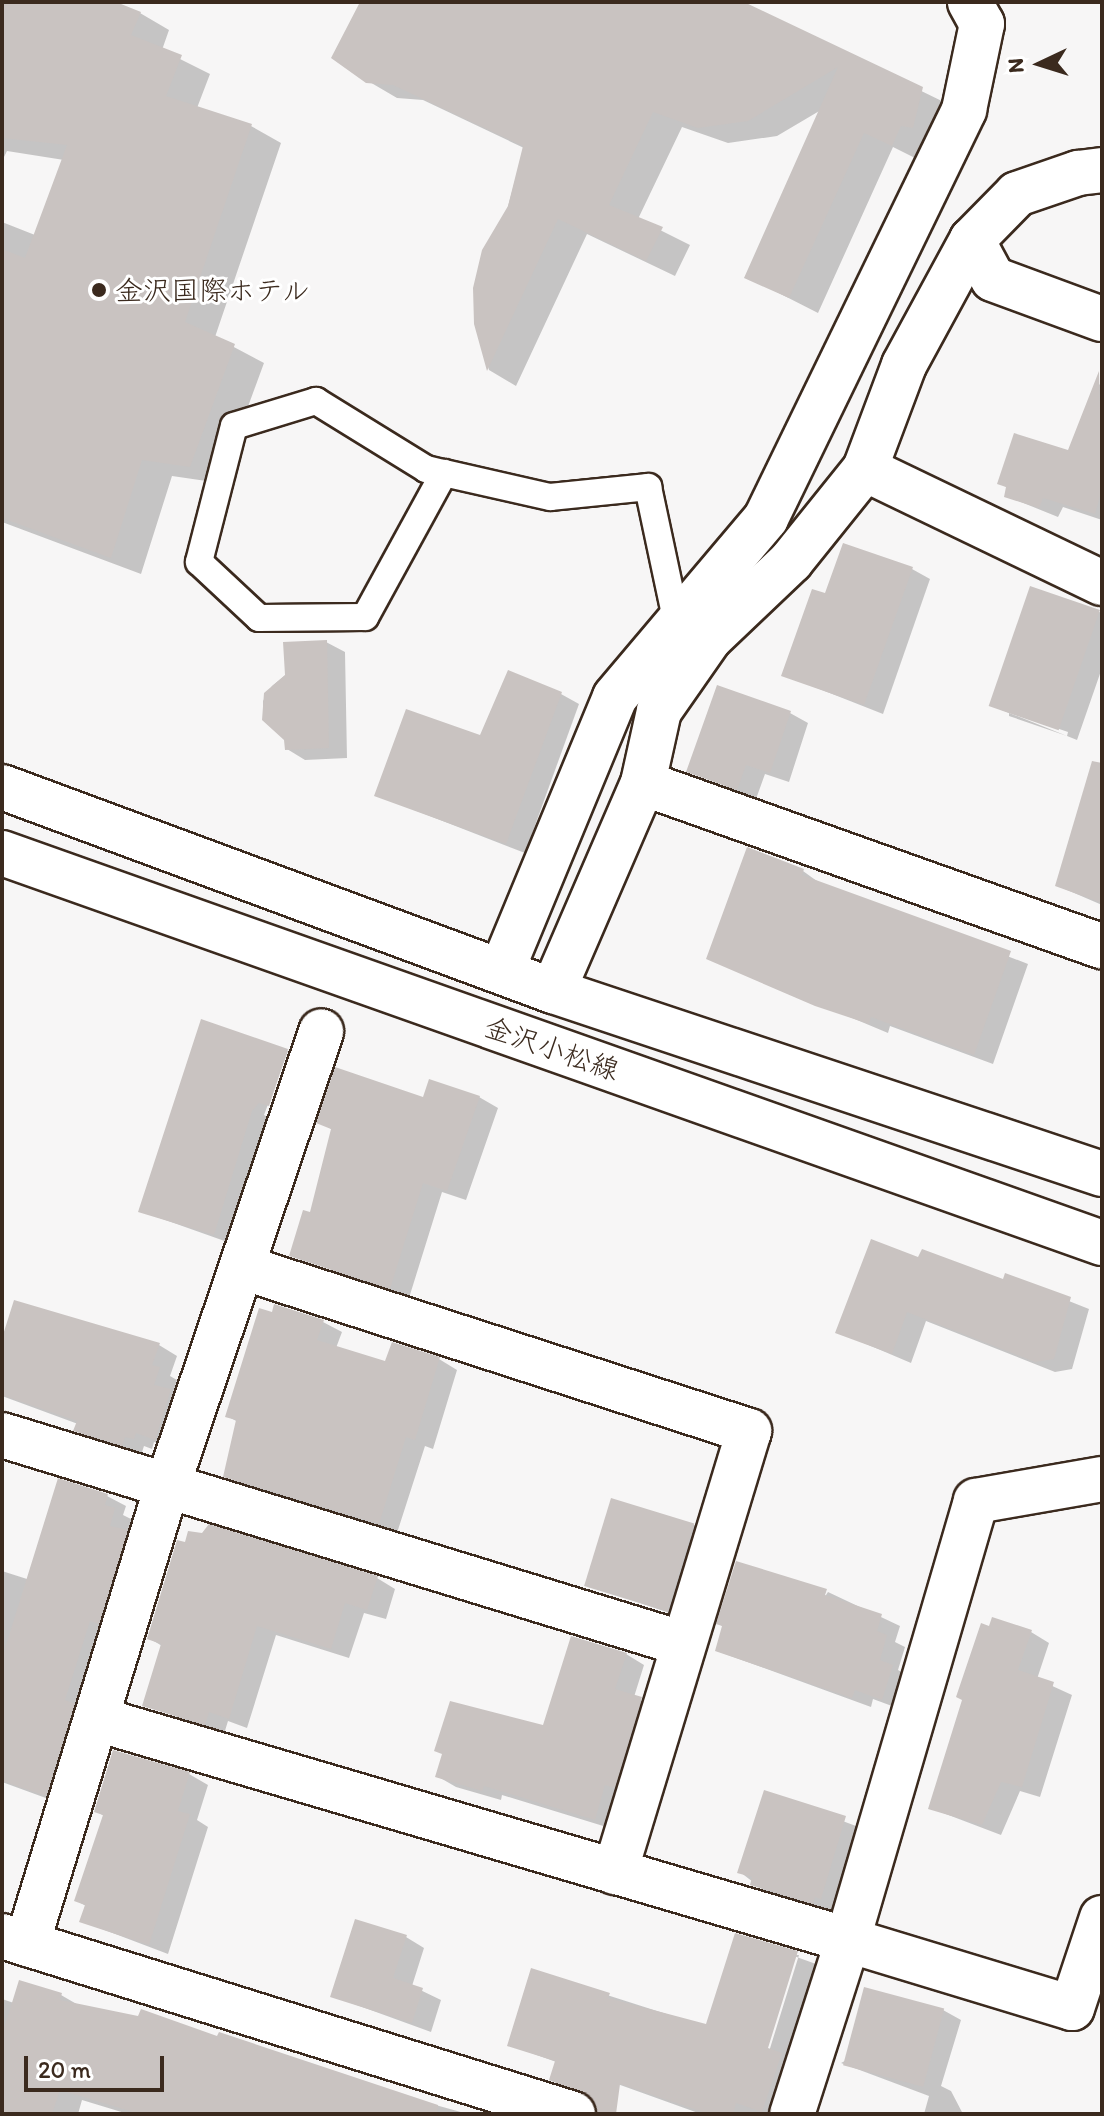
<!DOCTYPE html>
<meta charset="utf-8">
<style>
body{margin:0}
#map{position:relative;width:1104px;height:2116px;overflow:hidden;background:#f7f6f6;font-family:Itim,"Klee One",sans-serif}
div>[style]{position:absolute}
.shadow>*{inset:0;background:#0003}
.building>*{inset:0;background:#c9c3c1;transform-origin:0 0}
.roads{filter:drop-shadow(2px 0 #3b2a1e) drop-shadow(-2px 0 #3b2a1e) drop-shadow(0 2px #3b2a1e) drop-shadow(0 -2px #3b2a1e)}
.lane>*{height:26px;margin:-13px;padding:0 13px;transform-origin:13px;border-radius:13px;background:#fff}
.street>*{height:44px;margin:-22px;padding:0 22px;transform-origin:22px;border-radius:22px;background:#fff}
.primary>*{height:44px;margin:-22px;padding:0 22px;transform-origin:22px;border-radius:22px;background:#fff}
.dots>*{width:22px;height:22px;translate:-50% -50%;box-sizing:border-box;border:4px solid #fff;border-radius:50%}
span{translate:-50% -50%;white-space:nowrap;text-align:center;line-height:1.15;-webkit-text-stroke:6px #fff;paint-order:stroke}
.poi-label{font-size:28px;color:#3b2a1e}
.left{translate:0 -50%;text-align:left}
.street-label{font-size:28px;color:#3b2a1e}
.frame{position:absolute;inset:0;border:4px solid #3b2a1e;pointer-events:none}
.north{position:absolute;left:1000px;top:24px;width:80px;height:80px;-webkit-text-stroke:6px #fff;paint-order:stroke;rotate:266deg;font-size:22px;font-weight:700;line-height:32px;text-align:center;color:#3b2a1e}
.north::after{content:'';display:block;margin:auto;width:28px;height:36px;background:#3b2a1e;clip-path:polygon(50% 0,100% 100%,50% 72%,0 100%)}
.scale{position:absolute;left:24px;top:2056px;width:140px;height:36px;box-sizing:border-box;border:4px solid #3b2a1e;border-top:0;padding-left:10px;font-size:24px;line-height:28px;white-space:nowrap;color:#3b2a1e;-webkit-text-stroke:6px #fff;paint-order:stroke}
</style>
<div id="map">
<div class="shadow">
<i style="clip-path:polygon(2px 2px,111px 2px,140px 13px,169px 30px,162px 50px,210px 74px,197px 108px,251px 126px,281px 143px,215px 337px,264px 363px,220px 483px,172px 476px,141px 574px,2px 522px,2px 222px,35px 235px,64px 160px,7px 151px,2px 161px)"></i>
<i style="clip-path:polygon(387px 2px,739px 2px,950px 105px,921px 161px,893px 147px,818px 313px,747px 277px,821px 110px,777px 136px,728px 143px,682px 127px,638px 219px,690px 245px,675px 276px,587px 234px,516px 386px,489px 370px,476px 323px,524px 148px,423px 100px,397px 98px,368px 81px)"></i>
<i style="clip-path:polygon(1097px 384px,1102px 385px,1102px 520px,1063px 507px,1058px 517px,1006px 496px,1008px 488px,999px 483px,1070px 453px)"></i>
<i style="clip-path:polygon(912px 569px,930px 579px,883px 714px,784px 675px,826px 596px)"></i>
<i style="clip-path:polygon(evenodd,1032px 588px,1102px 613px,1102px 668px,1077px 740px,992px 706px,1032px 588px,1009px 712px,1068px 732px,1067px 736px,1009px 716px,1009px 712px)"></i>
<i style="clip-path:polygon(326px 642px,345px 652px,347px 758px,305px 760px,287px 749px,286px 739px,263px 714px,263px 701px,272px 686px)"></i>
<i style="clip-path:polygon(561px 694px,579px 704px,525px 853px,376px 795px)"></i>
<i style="clip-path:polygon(790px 713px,808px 723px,789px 782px,765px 774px,756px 799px,689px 771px)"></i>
<i style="clip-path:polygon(1102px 809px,1102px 905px,1058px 886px)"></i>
<i style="clip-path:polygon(803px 871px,821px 884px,1028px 964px,993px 1064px,890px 1026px,888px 1033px,709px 958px)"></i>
<i style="clip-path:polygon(202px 1022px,288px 1051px,264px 1115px,268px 1117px,290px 1052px,306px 1062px,233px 1244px,140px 1211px)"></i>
<i style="clip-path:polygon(479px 1097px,498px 1108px,466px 1200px,442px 1192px,409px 1298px,291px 1255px,312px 1214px,333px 1130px,319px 1122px)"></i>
<i style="clip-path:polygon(920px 1260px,1005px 1281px,1006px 1276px,1089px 1309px,1072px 1369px,1055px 1372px,926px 1321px,911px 1363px,838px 1332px)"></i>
<i style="clip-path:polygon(323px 1322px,342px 1332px,336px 1348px,387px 1364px,439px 1359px,457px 1370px,433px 1449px,425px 1446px,397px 1533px,244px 1486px,226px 1476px,238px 1422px,227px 1416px)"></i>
<i style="clip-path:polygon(2px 1345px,159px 1345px,177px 1356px,170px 1376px,177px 1380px,173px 1393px,188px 1402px,174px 1449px,154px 1442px,152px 1449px,144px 1446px,141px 1455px,94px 1440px,76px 1430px,78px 1424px,2px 1396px)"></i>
<i style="clip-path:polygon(107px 1496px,126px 1506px,123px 1515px,133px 1520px,129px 1533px,145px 1542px,65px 1805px,2px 1782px,2px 1571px,27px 1579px)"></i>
<i style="clip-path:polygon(612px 1501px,694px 1525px,712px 1535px,687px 1619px,588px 1585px)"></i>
<i style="clip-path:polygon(737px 1564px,826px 1591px,820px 1604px,828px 1592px,900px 1626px,895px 1642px,905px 1647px,898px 1670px,910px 1677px,900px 1709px,873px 1699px,871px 1707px,717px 1651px,724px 1627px,719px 1624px)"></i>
<i style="clip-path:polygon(377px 1578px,395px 1589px,386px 1619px,364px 1613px,349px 1658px,276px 1635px,247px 1728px,228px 1721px,224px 1734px,145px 1705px,162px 1646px,149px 1638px)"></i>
<i style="clip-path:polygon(1031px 1632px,1049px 1643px,1037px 1679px,1072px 1695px,1040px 1797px,1020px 1791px,1001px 1835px,930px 1808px)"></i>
<i style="clip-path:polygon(626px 1654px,644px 1665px,634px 1697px,660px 1710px,613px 1829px,502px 1795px,501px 1800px,456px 1787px,437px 1776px,544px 1727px)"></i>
<i style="clip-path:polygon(189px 1774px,208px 1785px,197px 1820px,208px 1827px,168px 1954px,81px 1921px,86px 1906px,77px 1901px,104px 1816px,96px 1811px)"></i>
<i style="clip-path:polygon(765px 1792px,864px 1829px,840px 1908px,834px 1906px,831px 1913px,770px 1895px,740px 1872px)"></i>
<i style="clip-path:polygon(evenodd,736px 1935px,816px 1964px,786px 2058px,800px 2065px,783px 2114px,701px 2114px,509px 2045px,532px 1971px,707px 2027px,736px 1935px,795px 1955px,799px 1955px,767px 2058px,763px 2057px,795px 1955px)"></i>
<i style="clip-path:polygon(406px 1937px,424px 1948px,412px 1986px,441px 2000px,431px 2032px,332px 1996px)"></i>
<i style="clip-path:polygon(61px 1995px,80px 2006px,468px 2114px,128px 2114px,82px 2100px,78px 2114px,2px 2114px,2px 1999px,14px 2003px)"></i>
<i style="clip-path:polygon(943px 2010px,961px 2020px,941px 2086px,951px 2091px,963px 2114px,924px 2114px,929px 2096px,841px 2063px)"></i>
</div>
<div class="building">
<i style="clip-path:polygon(2px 2px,116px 2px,141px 12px,131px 35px,182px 55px,166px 96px,252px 124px,185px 322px,235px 344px,190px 467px,142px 460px,111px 558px,2px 518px,2px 249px,25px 258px,67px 145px,2px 138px)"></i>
<i style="clip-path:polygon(360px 2px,744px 2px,923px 87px,913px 128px,901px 126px,892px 146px,864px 133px,789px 298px,744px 278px,838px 67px,748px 121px,698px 128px,653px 112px,609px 205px,663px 227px,646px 261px,558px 219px,487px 371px,474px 324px,473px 288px,482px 250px,508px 206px,523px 146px,393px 85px,366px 83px,331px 58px)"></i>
<i style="clip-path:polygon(1099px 371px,1102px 489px,1095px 514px,1043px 498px,1039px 508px,1004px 497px,1006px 487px,997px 484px,1014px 433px,1068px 450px)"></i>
<i style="clip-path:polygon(843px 543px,913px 567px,864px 705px,781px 676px,812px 589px,825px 593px)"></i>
<i style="left:1030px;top:586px;width:74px;height:127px;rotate:19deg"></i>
<i style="clip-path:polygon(327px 640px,329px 748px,285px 750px,284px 740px,262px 720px,264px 693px,285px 675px,283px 642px)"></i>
<i style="clip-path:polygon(508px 670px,562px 692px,506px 844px,374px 796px,406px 709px,480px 735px)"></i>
<i style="clip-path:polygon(717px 685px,791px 711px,770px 773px,746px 765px,737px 790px,686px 772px)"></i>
<i style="clip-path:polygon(1092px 761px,1102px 763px,1102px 903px,1055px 886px)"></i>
<i style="clip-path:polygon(747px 847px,804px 869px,802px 875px,1011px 951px,974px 1055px,871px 1017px,869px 1024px,815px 1006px,706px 959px)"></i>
<i style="clip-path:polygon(201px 1019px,288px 1049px,269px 1106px,259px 1103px,252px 1111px,214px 1235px,138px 1212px)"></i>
<i style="clip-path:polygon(335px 1067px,423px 1097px,429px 1079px,480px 1096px,447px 1191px,423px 1183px,390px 1289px,289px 1256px,303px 1210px,310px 1212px,331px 1129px,316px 1123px)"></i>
<i style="clip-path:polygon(871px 1239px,918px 1257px,922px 1249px,1003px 1279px,1005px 1273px,1071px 1297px,1054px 1359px,1035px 1362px,907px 1312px,892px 1354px,835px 1333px)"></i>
<i style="clip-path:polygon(14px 1300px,160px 1343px,152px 1365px,160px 1367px,154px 1385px,171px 1389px,155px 1440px,136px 1433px,134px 1439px,125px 1437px,122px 1446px,73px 1431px,77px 1421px,2px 1395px,2px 1338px)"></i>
<i style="clip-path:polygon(274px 1304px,324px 1320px,317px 1340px,385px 1361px,392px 1342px,440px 1357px,415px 1440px,406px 1437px,379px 1524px,223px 1477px,236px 1420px,225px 1417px,259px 1308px,272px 1312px)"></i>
<i style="clip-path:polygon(58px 1478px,108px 1494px,105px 1505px,115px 1508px,110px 1526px,128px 1530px,99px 1624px,90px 1621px,65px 1700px,75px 1704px,46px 1796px,2px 1781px,2px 1658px)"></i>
<i style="left:611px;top:1498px;width:87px;height:92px;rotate:17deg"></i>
<i style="clip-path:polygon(209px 1524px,378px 1576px,367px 1610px,345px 1603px,331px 1649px,257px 1626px,229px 1719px,209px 1712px,205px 1725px,142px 1706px,161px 1644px,147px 1639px,177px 1540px,185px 1542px,188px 1531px,202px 1533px)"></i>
<i style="clip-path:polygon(736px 1561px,827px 1589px,825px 1595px,882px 1614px,877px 1631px,887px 1635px,880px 1660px,893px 1665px,882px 1700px,855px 1690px,852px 1698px,715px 1651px,722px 1626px,716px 1624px)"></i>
<i style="clip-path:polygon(992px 1617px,1032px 1630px,1018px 1670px,1054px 1682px,1022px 1787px,1001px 1782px,982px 1825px,928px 1809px,962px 1700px,956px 1697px,981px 1623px,989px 1626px)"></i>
<i style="clip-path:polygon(571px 1636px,627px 1653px,615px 1689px,642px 1697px,615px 1788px,605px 1785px,595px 1820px,484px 1786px,482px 1791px,435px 1777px,442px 1754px,434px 1751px,450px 1701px,543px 1725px)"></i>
<i style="clip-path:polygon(113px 1750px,190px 1772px,178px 1811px,190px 1814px,149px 1945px,79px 1922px,85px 1905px,74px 1901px,103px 1815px,94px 1812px)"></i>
<i style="clip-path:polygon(764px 1790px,846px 1816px,821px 1899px,815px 1897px,813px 1904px,750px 1885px,752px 1877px,737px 1873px)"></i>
<i style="clip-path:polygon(355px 1919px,407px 1935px,393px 1978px,423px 1988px,412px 2023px,330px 1997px)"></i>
<i style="clip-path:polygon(735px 1933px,798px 1951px,768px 2048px,782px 2053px,762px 2112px,736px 2103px,733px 2114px,709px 2114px,620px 2084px,616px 2114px,597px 2114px,591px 2097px,549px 2080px,555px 2061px,507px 2046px,531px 1968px,610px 1993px,608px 1998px,706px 2024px)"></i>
<i style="clip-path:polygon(19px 1980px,62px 1993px,60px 2000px,138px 2016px,141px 2009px,217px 2036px,219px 2032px,438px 2105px,437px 2114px,140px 2114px,60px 2090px,52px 2114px,2px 2114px,2px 2035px)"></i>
<i style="left:864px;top:1987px;width:83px;height:81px;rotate:15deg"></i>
</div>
<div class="roads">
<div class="lane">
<i style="left:444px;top:473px;width:164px;rotate:118.7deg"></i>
<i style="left:365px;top:617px;width:106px;rotate:179.5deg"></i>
<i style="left:259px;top:618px;width:82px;rotate:-137deg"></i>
<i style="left:199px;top:562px;width:140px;rotate:-75.6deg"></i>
<i style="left:234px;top:426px;width:86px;rotate:-17deg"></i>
<i style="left:316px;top:401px;width:129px;rotate:31.7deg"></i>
<i style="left:426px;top:469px;width:18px;rotate:13deg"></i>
<i style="left:444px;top:473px;width:109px;rotate:12.8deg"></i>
<i style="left:550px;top:497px;width:99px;rotate:-5.8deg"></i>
<i style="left:648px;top:487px;width:139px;rotate:78deg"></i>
</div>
<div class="street">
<i style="left:972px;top:240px;width:44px;rotate:61.7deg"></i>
<i style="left:993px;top:279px;width:116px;rotate:20.2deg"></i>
<i style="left:865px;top:469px;width:263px;rotate:25.7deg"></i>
<i style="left:643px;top:783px;width:487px;rotate:19.6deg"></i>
<i style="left:502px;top:970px;width:295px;rotate:-67.5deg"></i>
<i style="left:615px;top:697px;width:234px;rotate:-49.8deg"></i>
<i style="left:766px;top:518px;width:454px;rotate:-64.1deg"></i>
<i style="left:964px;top:110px;width:88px;rotate:-78.2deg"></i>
<i style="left:982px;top:24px;width:25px;rotate:-119deg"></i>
<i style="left:553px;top:991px;width:227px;rotate:-66.6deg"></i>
<i style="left:643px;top:783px;width:74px;rotate:-77.5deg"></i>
<i style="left:659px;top:711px;width:89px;rotate:-55.1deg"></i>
<i style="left:710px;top:638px;width:112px;rotate:-43.5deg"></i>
<i style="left:791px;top:561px;width:118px;rotate:-51.2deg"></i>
<i style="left:865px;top:469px;width:111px;rotate:-69.4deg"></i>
<i style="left:904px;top:365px;width:142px;rotate:-61.5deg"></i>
<i style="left:972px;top:240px;width:64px;rotate:-45.6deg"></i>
<i style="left:1017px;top:194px;width:65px;rotate:-19deg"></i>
<i style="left:1078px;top:173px;width:24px;rotate:-7deg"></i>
<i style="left:242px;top:1267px;width:533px;rotate:17.92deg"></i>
<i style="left:749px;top:1431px;width:461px;rotate:106.9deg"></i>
<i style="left:2px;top:1435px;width:713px;rotate:17.04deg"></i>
<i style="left:1102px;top:1479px;width:128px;rotate:170.1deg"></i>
<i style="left:976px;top:1501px;width:457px;rotate:106.3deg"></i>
<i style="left:848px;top:1940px;width:234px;rotate:16.9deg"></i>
<i style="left:1072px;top:2008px;width:95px;rotate:-71.6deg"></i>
<i style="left:97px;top:1719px;width:783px;rotate:16.4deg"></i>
<i style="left:848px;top:1940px;width:183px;rotate:107.8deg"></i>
<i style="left:2px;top:1936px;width:598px;rotate:17.31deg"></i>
<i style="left:27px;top:1944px;width:478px;rotate:-73deg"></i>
<i style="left:167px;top:1487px;width:481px;rotate:-71.3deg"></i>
</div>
<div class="primary">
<i style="left:2px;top:787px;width:588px;rotate:20.32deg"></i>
<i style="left:553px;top:991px;width:579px;rotate:18.43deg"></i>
<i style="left:2px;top:853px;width:1167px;rotate:19.52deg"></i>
</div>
</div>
<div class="dots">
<i style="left:99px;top:290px;background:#3b2a1e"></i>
</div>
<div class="poi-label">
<span class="left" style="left:115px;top:290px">金沢国際ホテル</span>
</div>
<div class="street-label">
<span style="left:552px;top:1048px;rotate:19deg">金沢小松線</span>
</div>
<div class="frame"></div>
<div class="north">N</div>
<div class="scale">20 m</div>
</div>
